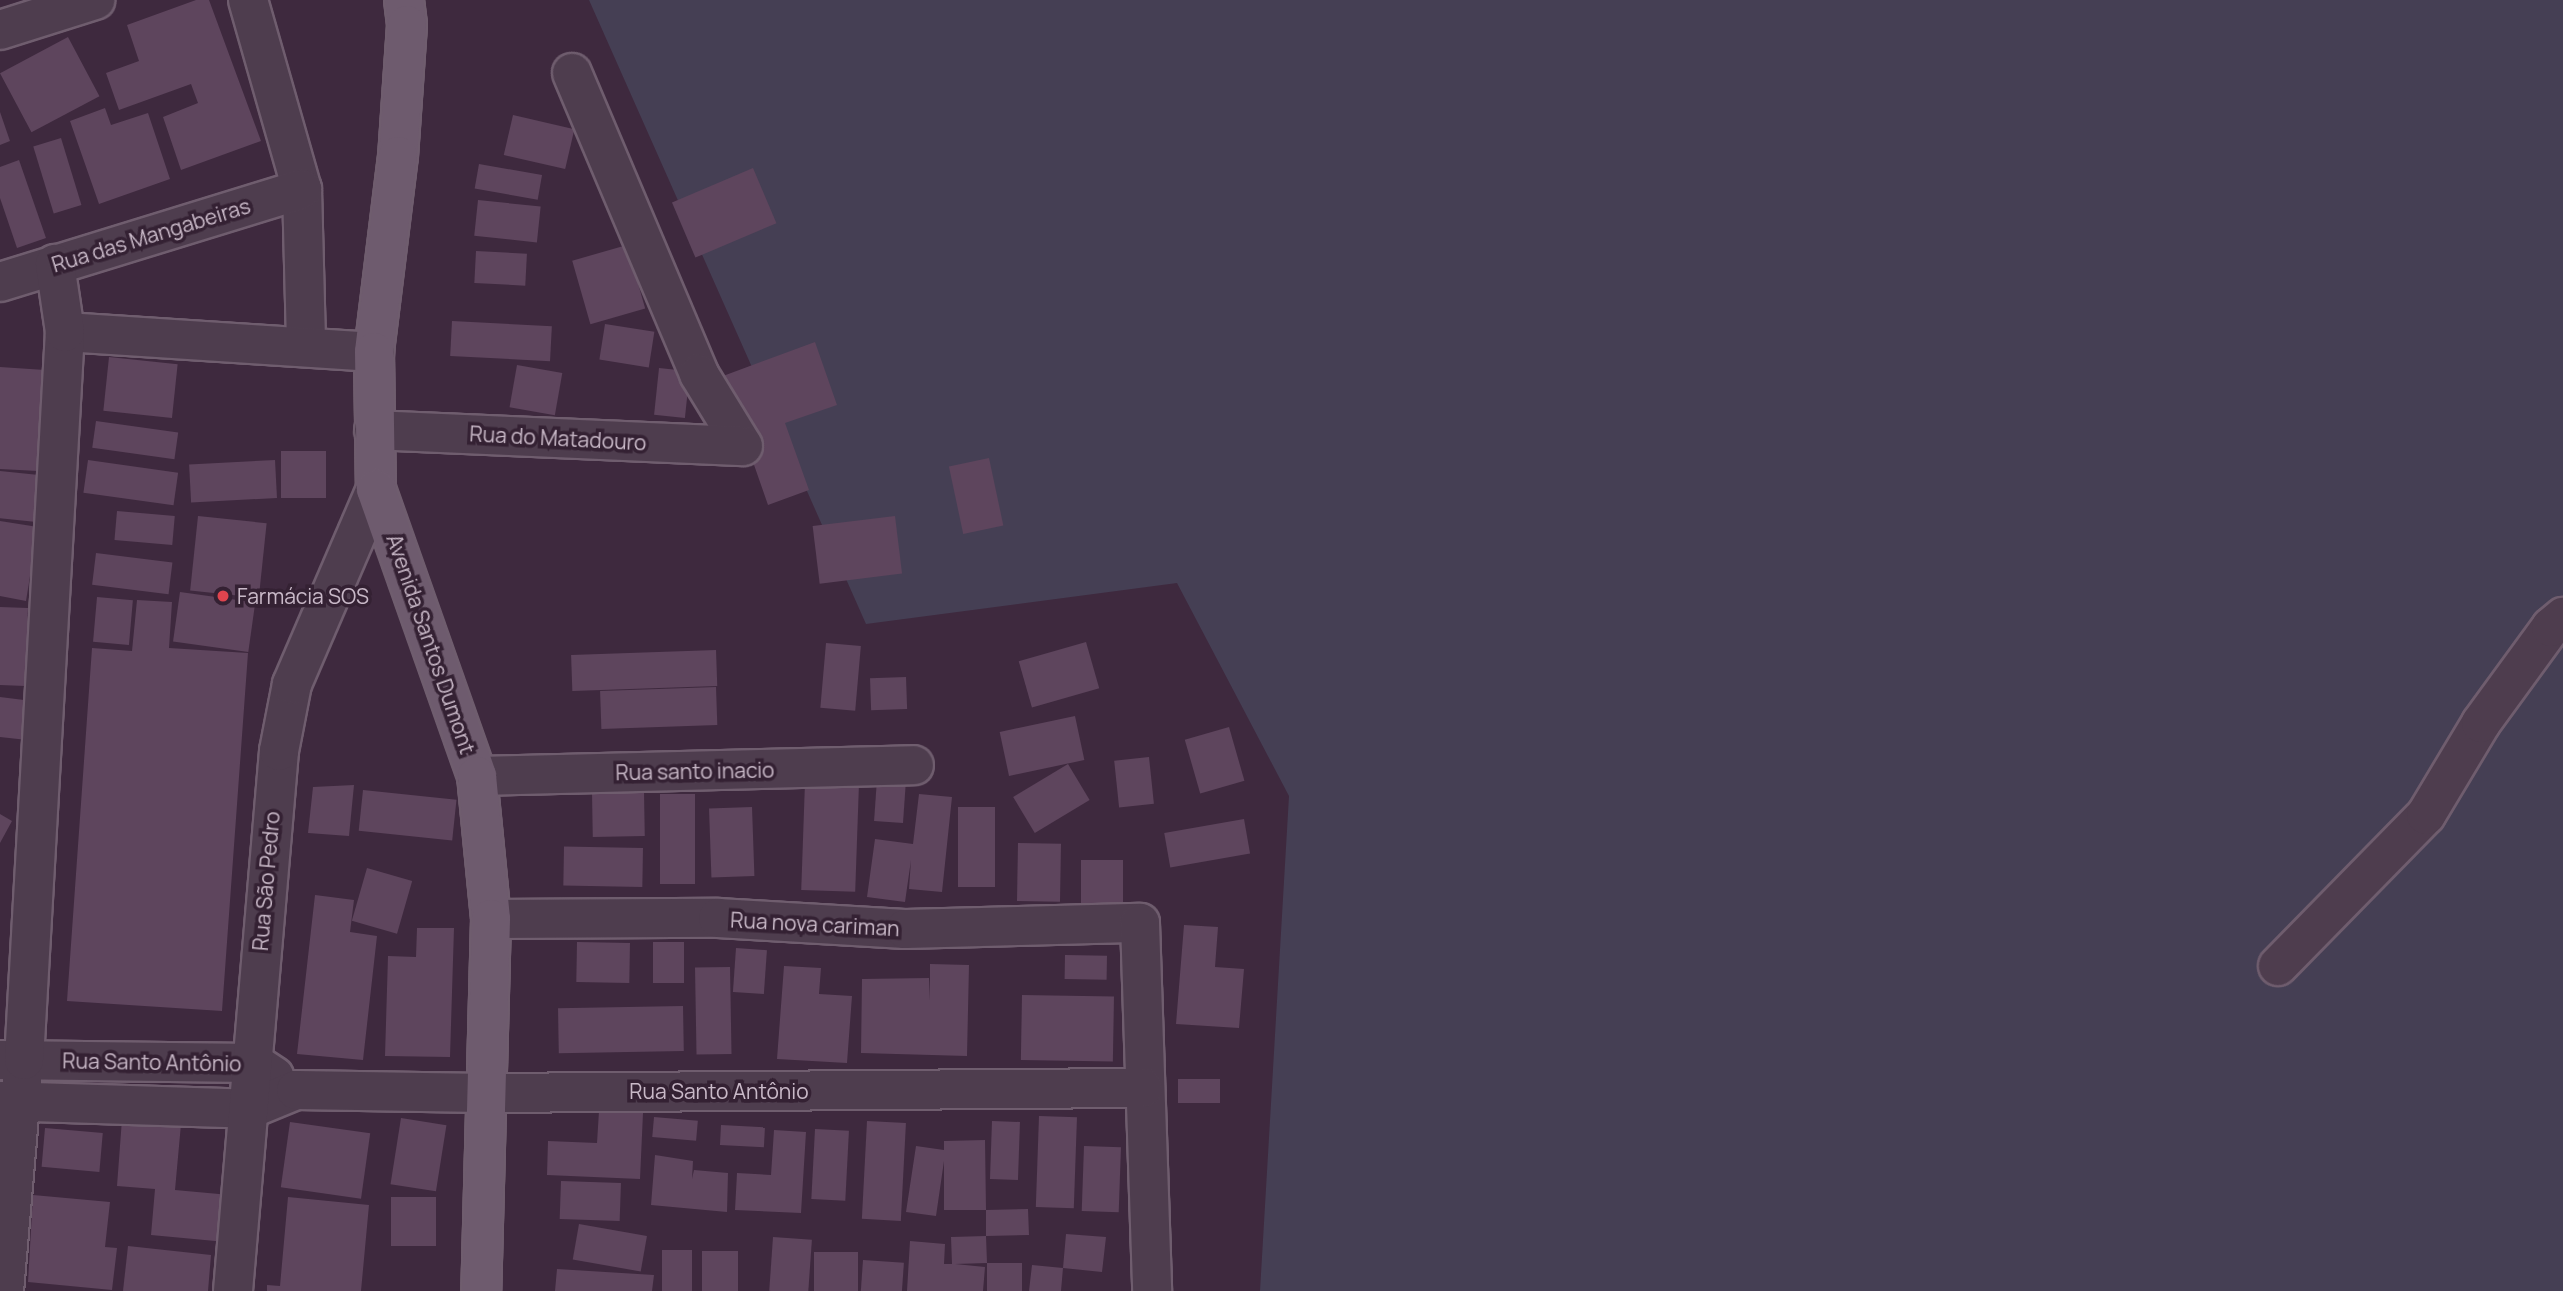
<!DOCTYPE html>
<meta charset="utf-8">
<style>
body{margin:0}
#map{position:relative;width:2563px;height:1291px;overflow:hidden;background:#3e293e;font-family:Manrope,sans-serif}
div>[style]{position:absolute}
.green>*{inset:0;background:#453f54}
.building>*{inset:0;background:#5e455d;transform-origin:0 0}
.roads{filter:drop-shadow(2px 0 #6f5d6e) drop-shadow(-2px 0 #6f5d6e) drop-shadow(0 2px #6f5d6e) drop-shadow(0 -2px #6f5d6e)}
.minor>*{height:38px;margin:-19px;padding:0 19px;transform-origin:19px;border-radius:19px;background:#4e3d4e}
.major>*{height:38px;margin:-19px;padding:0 19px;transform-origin:19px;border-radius:19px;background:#6e5b6e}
.dots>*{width:19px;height:19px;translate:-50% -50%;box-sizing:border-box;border:4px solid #342133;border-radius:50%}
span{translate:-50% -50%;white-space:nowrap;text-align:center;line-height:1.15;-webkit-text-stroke:7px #342133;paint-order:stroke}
.street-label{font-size:21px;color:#c9b9c8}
.poi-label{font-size:21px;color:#c9b9c8}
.left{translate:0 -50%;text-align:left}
</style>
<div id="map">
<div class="green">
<i style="clip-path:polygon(589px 0,2563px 0,2563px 1291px,1260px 1291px,1289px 796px,1177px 583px,866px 624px)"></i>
</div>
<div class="building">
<i style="clip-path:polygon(196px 0,209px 0,261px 141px,181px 170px,163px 117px,198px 103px,191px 84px,119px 110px,106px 73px,139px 61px,127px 25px)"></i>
<i style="left:68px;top:37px;width:67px;height:77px;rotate:62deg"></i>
<i style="clip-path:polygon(105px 108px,111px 125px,148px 113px,170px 179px,99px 204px,70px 121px)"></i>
<i style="clip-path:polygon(0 112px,10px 141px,0 145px)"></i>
<i style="left:513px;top:115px;width:63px;height:41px;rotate:13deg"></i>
<i style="left:61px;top:138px;width:70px;height:29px;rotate:73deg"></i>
<i style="clip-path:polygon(19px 160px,46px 238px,17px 248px,0 198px,0 167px)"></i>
<i style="left:479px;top:164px;width:64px;height:25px;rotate:10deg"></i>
<i style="left:753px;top:168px;width:60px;height:88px;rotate:67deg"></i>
<i style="left:478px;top:200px;width:63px;height:36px;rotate:6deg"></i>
<i style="left:627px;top:245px;width:66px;height:57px;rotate:74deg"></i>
<i style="left:476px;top:251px;width:51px;height:32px;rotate:3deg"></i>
<i style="left:452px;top:321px;width:100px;height:35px;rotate:3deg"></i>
<i style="left:605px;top:324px;width:50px;height:36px;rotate:9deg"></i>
<i style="clip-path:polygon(815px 342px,837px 405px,785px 423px,809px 490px,768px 505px,723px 376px)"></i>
<i style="left:109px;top:357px;width:69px;height:54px;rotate:6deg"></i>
<i style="left:517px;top:365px;width:46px;height:43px;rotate:10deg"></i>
<i style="clip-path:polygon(0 367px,45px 370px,38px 471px,0 469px)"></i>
<i style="left:659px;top:368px;width:31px;height:47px;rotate:6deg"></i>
<i style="left:96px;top:421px;width:83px;height:27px;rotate:8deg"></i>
<i style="left:281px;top:451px;width:45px;height:47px"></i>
<i style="left:989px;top:458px;width:69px;height:41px;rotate:78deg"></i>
<i style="left:88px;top:460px;width:91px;height:33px;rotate:8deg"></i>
<i style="left:275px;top:460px;width:38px;height:86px;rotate:87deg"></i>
<i style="left:0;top:471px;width:44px;height:47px;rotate:6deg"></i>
<i style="left:117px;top:511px;width:58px;height:29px;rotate:5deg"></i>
<i style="left:198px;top:516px;width:69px;height:75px;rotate:6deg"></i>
<i style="left:895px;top:516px;width:58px;height:83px;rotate:83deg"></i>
<i style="clip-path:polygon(0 521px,38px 527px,26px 601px,0 596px)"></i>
<i style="left:96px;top:553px;width:77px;height:32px;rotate:7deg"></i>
<i style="left:180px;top:592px;width:76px;height:50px;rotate:8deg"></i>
<i style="left:97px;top:597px;width:36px;height:45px;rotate:5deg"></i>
<i style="clip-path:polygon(137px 600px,172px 602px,169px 648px,248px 653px,222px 1011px,67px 1001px,92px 648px,132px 651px)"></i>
<i style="left:0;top:607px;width:28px;height:78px;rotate:2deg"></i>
<i style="left:1086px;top:642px;width:48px;height:70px;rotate:74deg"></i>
<i style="left:826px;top:643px;width:35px;height:65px;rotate:5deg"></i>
<i style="left:716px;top:650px;width:36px;height:145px;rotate:88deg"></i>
<i style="left:906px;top:677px;width:32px;height:36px;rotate:88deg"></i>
<i style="left:716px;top:687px;width:38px;height:116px;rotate:88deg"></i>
<i style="clip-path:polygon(0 697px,32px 701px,27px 740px,0 737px)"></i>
<i style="left:1075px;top:716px;width:45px;height:77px;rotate:78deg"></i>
<i style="left:1229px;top:727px;width:56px;height:46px;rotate:74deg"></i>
<i style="left:1149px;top:757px;width:47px;height:35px;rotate:84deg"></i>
<i style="left:1068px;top:764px;width:42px;height:64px;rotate:59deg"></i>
<i style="left:877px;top:779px;width:29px;height:42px;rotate:4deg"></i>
<i style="left:805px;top:782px;width:54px;height:108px;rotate:2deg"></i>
<i style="clip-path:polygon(354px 785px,349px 836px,308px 833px,313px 787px)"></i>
<i style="left:363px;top:790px;width:94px;height:41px;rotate:6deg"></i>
<i style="left:644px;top:792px;width:44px;height:52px;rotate:89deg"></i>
<i style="left:660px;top:794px;width:35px;height:90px"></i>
<i style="clip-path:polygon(919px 794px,952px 797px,942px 892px,909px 889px,911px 860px,905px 902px,867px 897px,875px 839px,913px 844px)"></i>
<i style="left:752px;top:807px;width:69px;height:43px;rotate:88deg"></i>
<i style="left:958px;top:807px;width:37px;height:80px"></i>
<i style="clip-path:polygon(0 814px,12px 821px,0 843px)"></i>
<i style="left:1244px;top:819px;width:35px;height:81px;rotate:80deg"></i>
<i style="left:1018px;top:843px;width:43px;height:58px;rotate:1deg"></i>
<i style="left:643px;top:848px;width:39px;height:79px;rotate:91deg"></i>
<i style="left:1081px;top:860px;width:42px;height:56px"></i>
<i style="left:367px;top:868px;width:47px;height:55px;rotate:16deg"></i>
<i style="clip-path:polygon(315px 895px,354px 900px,350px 932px,377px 936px,363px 1060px,297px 1054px)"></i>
<i style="clip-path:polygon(1184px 925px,1218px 927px,1215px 967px,1244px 969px,1239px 1028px,1176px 1024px)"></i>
<i style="clip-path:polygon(417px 928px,454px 928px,450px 1057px,385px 1056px,388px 956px,416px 957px)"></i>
<i style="left:577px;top:942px;width:53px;height:40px;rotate:1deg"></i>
<i style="left:653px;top:942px;width:31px;height:41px"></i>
<i style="left:736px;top:948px;width:31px;height:44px;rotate:4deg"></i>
<i style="left:1065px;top:955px;width:42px;height:24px;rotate:1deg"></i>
<i style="clip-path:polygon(930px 964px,969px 965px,967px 1056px,861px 1053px,862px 979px,929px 978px,930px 1001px)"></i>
<i style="clip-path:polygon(784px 966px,821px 968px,819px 994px,852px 996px,847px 1063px,777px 1059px)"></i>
<i style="left:730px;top:967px;width:87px;height:35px;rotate:89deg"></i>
<i style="left:1022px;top:995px;width:92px;height:65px;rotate:1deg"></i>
<i style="left:683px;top:1006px;width:45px;height:125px;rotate:89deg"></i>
<i style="left:1178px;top:1079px;width:42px;height:24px"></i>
<i style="clip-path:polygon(599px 1111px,643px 1113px,640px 1179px,547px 1175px,548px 1141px,597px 1143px)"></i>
<i style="left:1039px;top:1116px;width:38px;height:91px;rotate:2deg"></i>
<i style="left:654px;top:1117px;width:44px;height:20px;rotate:5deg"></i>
<i style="left:401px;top:1118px;width:46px;height:67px;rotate:9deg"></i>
<i style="clip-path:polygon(122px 1119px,181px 1124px,175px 1190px,230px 1195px,226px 1242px,151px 1235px,155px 1189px,117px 1186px)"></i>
<i style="left:867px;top:1121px;width:39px;height:98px;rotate:3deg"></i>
<i style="left:992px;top:1121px;width:28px;height:58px;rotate:2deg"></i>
<i style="left:290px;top:1122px;width:81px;height:66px;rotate:8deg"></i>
<i style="left:721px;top:1125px;width:44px;height:20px;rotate:3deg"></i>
<i style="left:45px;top:1128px;width:58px;height:39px;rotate:5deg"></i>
<i style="left:815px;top:1129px;width:34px;height:70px;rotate:3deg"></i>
<i style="clip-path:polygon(774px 1130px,806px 1132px,801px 1213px,735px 1210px,737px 1173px,771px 1175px)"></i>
<i style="clip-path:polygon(985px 1140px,986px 1210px,944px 1210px,944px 1161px,936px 1216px,906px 1212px,916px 1146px,944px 1150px,944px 1141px)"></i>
<i style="left:1084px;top:1146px;width:37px;height:65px;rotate:2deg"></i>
<i style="clip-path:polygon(655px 1155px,693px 1161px,692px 1179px,694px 1170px,728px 1173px,727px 1212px,651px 1205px)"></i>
<i style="left:561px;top:1181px;width:60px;height:38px;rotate:2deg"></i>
<i style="clip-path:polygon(33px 1195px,110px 1202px,105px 1247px,117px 1248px,112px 1290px,28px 1282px)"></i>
<i style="clip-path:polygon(288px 1197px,369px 1205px,361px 1291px,267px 1291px,267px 1285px,280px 1286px)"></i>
<i style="left:391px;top:1197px;width:45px;height:49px"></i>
<i style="clip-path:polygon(1028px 1209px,1029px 1235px,986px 1236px,987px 1263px,955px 1264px,985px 1267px,983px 1291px,907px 1291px,910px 1241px,945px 1244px,944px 1264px,952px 1264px,951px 1237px,986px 1236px,986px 1210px)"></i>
<i style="left:579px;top:1224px;width:69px;height:36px;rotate:10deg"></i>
<i style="clip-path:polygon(1066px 1234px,1106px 1237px,1102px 1272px,1063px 1268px,1061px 1291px,1029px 1291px,1032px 1265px,1063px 1268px)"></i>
<i style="left:773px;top:1237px;width:39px;height:54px;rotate:4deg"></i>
<i style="clip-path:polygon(128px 1246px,211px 1255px,208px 1291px,123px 1291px)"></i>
<i style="left:662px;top:1250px;width:30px;height:41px"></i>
<i style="left:738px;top:1251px;width:40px;height:36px;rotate:90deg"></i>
<i style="left:814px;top:1252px;width:44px;height:39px"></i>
<i style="left:863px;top:1260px;width:41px;height:31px;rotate:4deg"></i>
<i style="left:987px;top:1263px;width:35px;height:28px"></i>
<i style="clip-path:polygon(557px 1269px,654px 1275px,652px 1291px,555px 1291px)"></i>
</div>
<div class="roads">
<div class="minor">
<i style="left:248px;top:0;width:197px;rotate:74.1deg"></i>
<i style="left:302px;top:189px;width:156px;rotate:88.5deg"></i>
<i style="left:0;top:30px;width:100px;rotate:-17.5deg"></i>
<i style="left:572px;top:73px;width:327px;rotate:67.1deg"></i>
<i style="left:699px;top:374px;width:84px;rotate:58.6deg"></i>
<i style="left:0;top:282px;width:316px;rotate:-17.1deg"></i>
<i style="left:65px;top:332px;width:310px;rotate:3.7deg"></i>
<i style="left:374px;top:430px;width:369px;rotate:2.5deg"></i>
<i style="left:477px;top:776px;width:437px;rotate:-1.4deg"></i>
<i style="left:491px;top:919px;width:227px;rotate:-0.3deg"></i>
<i style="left:718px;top:918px;width:187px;rotate:3.4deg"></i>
<i style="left:905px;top:929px;width:235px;rotate:-1.5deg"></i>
<i style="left:1140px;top:923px;width:368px;rotate:88.1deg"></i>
<i style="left:2278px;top:966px;width:211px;rotate:-45.6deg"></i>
<i style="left:2426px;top:815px;width:107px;rotate:-59.1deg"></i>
<i style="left:2481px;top:723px;width:119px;rotate:-53.9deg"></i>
<i style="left:2551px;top:627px;width:16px;rotate:-40deg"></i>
<i style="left:0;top:1060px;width:254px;rotate:0.7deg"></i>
<i style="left:254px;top:1063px;width:24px;rotate:33deg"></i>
<i style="left:0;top:1101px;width:250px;rotate:1.8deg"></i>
<i style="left:250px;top:1109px;width:50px;rotate:-22.4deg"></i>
<i style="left:296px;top:1090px;width:189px;rotate:0.9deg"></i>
<i style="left:485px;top:1093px;width:658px;rotate:-0.44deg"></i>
<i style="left:4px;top:1291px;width:232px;rotate:-85.1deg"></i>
<i style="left:24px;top:1060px;width:729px;rotate:-86.78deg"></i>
<i style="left:65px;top:332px;width:69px;rotate:-98.4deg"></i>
<i style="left:233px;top:1291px;width:542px;rotate:-85.13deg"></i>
<i style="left:279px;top:751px;width:68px;rotate:-79deg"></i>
<i style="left:292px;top:684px;width:212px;rotate:-66.7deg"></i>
</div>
<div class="major">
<i style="left:404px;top:0;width:25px;rotate:83deg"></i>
<i style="left:407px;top:25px;width:131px;rotate:93.9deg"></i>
<i style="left:398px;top:156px;width:197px;rotate:97deg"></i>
<i style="left:374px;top:352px;width:137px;rotate:89.2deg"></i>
<i style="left:376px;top:489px;width:304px;rotate:70.6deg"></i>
<i style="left:477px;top:776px;width:144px;rotate:84.4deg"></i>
<i style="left:491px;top:919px;width:372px;rotate:91.5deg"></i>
</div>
</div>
<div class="dots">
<i style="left:223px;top:596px;background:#e0444e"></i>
</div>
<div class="street-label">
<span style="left:151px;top:235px;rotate:-17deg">Rua das Mangabeiras</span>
<span style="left:558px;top:438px;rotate:3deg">Rua do Matadouro</span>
<span style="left:431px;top:644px;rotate:71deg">Avenida Santos Dumont</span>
<span style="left:695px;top:771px;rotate:-1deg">Rua santo inacio</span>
<span style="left:266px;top:881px;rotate:-85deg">Rua São Pedro</span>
<span style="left:815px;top:924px;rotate:3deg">Rua nova cariman</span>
<span style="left:152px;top:1062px;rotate:1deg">Rua Santo Antônio</span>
<span style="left:719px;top:1091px">Rua Santo Antônio</span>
</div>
<div class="poi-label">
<span class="left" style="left:237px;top:596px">Farmácia SOS</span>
</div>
</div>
